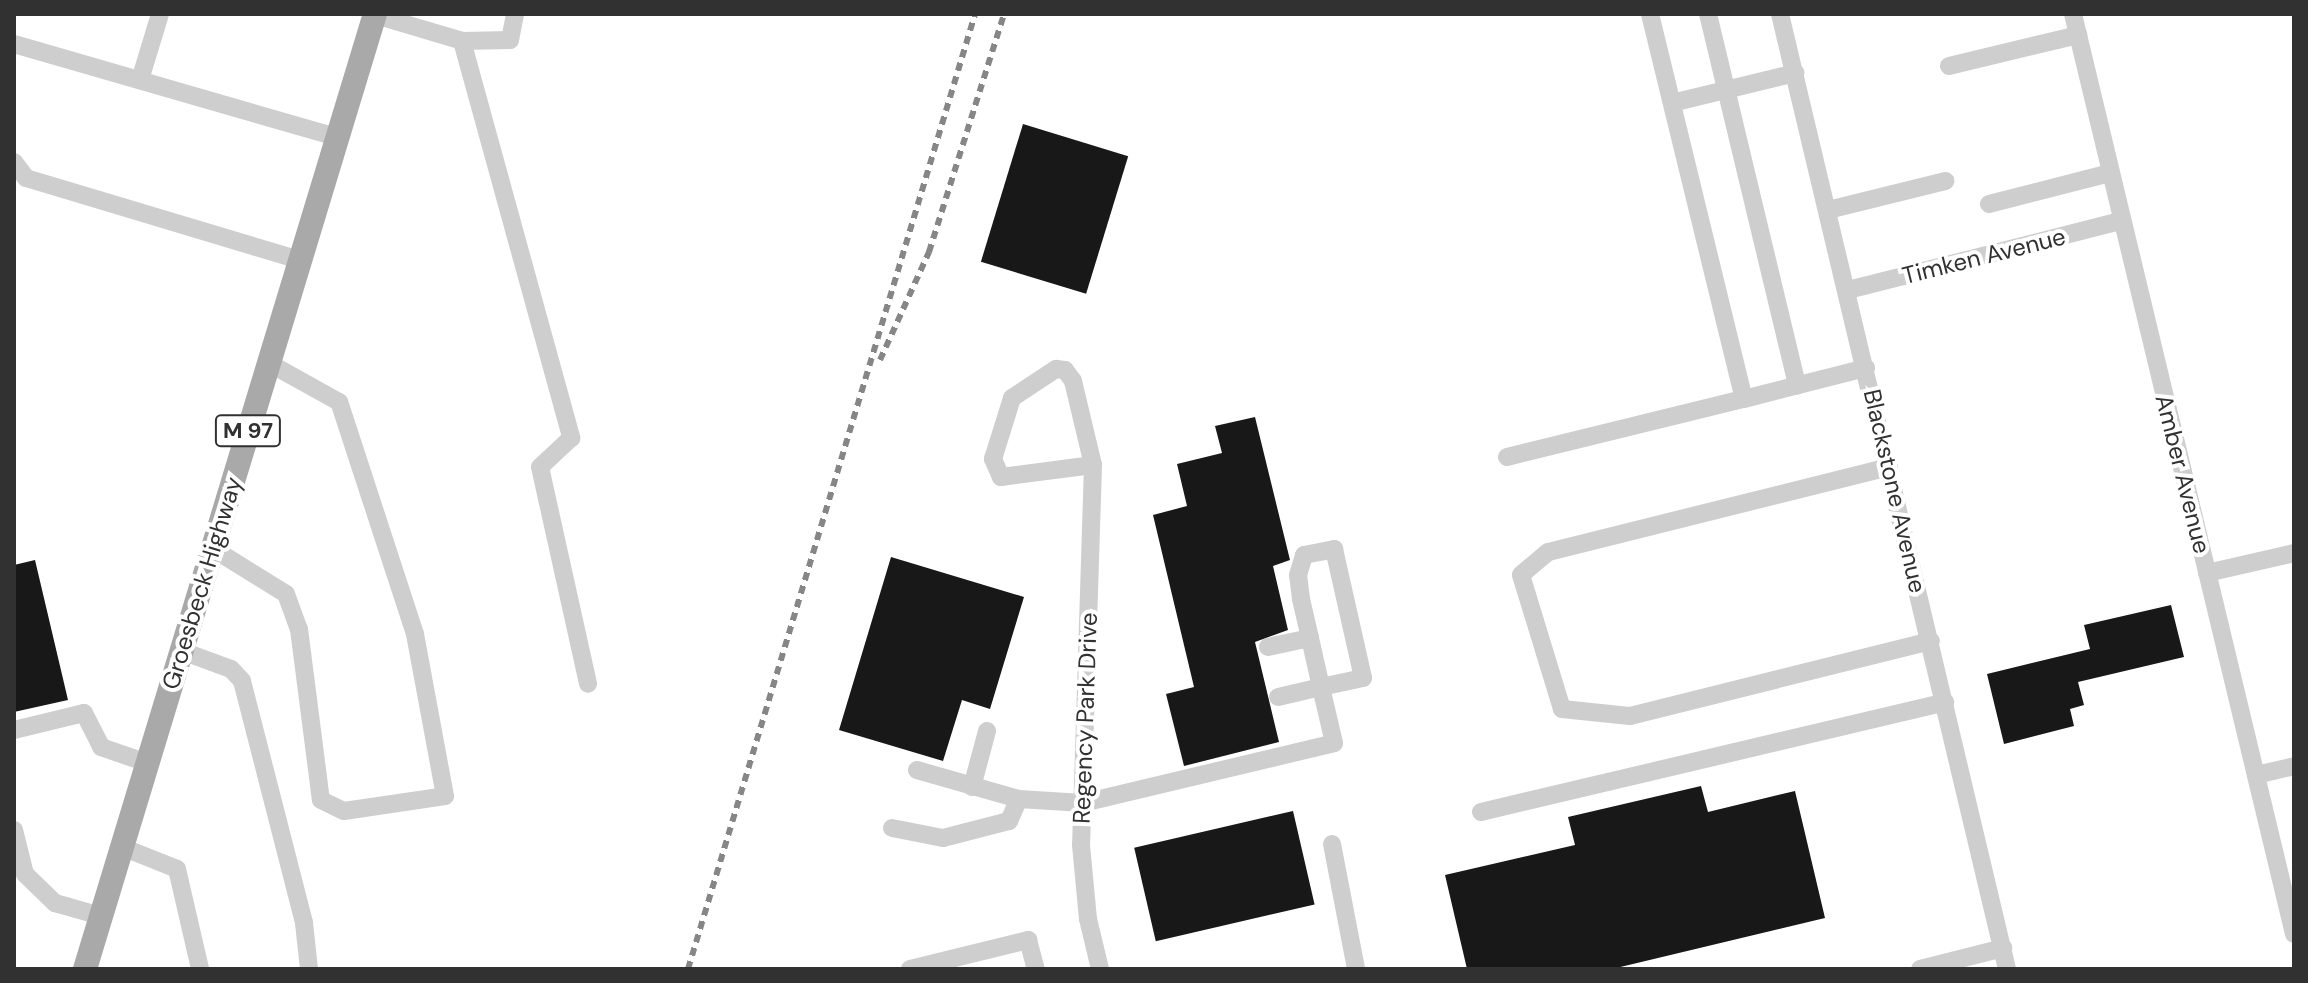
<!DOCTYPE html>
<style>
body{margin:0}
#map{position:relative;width:2308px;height:983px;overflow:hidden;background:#fff;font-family:"DM Sans",sans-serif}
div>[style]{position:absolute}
.building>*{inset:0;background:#181818;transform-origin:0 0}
.minor>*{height:18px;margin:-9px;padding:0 9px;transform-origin:9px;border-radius:9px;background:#cecece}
.major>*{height:24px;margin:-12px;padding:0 12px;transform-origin:12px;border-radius:12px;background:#a9a9a9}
.rail>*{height:6px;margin-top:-3px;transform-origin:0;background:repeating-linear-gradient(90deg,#868686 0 8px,transparent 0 14px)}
span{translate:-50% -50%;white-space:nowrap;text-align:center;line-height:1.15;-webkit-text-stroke:8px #fff;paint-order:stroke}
.shield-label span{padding:2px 6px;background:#fff;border:2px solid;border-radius:6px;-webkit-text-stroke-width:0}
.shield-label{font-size:22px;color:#313131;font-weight:700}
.street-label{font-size:24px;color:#313131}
.frame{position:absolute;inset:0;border:16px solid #313131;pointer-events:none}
</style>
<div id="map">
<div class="building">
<i style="left:1023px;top:124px;width:110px;height:144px;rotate:17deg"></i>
<i style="clip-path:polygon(1255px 417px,1290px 560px,1273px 566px,1288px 630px,1255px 642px,1279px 742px,1184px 766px,1166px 694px,1194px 687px,1153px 515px,1187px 506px,1177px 464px,1222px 453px,1215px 426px)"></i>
<i style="clip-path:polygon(891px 557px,1024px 597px,990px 709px,962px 700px,943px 761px,839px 730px)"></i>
<i style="clip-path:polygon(35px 560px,68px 700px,14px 712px,14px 565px)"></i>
<i style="clip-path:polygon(2171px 605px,2184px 657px,2078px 682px,2084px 705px,2070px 709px,2074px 726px,2004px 744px,1987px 674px,2090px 649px,2084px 625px)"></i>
<i style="clip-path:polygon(1701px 786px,1708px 812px,1795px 791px,1825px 918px,1612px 969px,1467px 969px,1445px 875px,1575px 845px,1568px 817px)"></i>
<i style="left:1293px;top:811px;width:96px;height:163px;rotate:77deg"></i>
</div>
<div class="minor">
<i style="left:1650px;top:14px;width:396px;rotate:76.3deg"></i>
<i style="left:1744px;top:399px;width:126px;rotate:-14.3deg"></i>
<i style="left:1708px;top:14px;width:382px;rotate:76.5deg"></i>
<i style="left:1780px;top:14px;width:982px;rotate:76.63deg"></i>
<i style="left:2073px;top:14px;width:946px;rotate:76.49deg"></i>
<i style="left:375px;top:15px;width:91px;rotate:16.6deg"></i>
<i style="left:462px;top:41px;width:412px;rotate:74.6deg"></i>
<i style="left:571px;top:438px;width:42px;rotate:136.9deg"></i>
<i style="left:540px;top:467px;width:222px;rotate:77.5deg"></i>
<i style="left:462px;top:41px;width:48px;rotate:-1.2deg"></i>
<i style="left:510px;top:40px;width:26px;rotate:-79deg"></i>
<i style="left:14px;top:44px;width:336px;rotate:16.1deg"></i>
<i style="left:1949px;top:66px;width:133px;rotate:-13.5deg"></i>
<i style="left:140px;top:80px;width:69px;rotate:-73.1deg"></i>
<i style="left:1672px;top:103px;width:127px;rotate:-13.7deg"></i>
<i style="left:14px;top:162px;width:20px;rotate:53deg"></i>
<i style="left:26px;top:178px;width:286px;rotate:16.7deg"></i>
<i style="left:1989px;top:204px;width:125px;rotate:-14.4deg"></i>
<i style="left:1828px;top:210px;width:121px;rotate:-13.9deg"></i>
<i style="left:1848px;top:290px;width:282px;rotate:-14.2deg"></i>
<i style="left:1507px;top:457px;width:244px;rotate:-13.8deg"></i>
<i style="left:1093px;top:465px;width:93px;rotate:172.6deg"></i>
<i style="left:1001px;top:477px;width:20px;rotate:-114deg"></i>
<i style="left:993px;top:459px;width:64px;rotate:-72.7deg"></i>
<i style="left:1012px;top:398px;width:53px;rotate:-33.4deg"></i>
<i style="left:1056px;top:369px;width:9px;rotate:6deg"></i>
<i style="left:1065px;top:370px;width:14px;rotate:54deg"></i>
<i style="left:1073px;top:381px;width:86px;rotate:76.6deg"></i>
<i style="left:1093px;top:465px;width:380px;rotate:91.8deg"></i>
<i style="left:1081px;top:845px;width:74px;rotate:84.6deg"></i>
<i style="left:1088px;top:919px;width:51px;rotate:76.5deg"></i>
<i style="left:1889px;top:467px;width:351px;rotate:166deg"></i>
<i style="left:1548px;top:552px;width:35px;rotate:140deg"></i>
<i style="left:1521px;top:575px;width:140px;rotate:73deg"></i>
<i style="left:1562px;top:709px;width:68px;rotate:5.9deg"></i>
<i style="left:1630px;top:716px;width:310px;rotate:-14deg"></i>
<i style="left:212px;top:548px;width:87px;rotate:31.9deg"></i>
<i style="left:286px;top:594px;width:37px;rotate:70deg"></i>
<i style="left:299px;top:629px;width:172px;rotate:82.7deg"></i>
<i style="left:321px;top:800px;width:25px;rotate:26deg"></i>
<i style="left:344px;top:811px;width:102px;rotate:-8.4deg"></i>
<i style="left:445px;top:796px;width:165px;rotate:-100.5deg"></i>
<i style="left:415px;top:634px;width:244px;rotate:-108.1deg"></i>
<i style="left:339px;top:402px;width:80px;rotate:-150.9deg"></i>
<i style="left:2207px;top:573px;width:89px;rotate:-12.9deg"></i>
<i style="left:1268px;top:647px;width:43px;rotate:-12.1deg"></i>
<i style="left:182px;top:651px;width:52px;rotate:20.2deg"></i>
<i style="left:231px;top:669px;width:16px;rotate:47deg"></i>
<i style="left:242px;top:681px;width:250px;rotate:75.6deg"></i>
<i style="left:304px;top:923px;width:46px;rotate:83.8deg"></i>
<i style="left:14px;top:730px;width:72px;rotate:-13.7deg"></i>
<i style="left:84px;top:713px;width:38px;rotate:63deg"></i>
<i style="left:101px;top:747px;width:49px;rotate:19.2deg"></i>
<i style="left:917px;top:770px;width:106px;rotate:15.9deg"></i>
<i style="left:1019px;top:799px;width:64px;rotate:3.6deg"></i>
<i style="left:1083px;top:803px;width:258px;rotate:-13.4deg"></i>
<i style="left:1334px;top:743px;width:57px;rotate:-103.1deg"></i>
<i style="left:1321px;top:687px;width:50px;rotate:-102.7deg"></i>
<i style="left:1310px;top:638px;width:40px;rotate:-103deg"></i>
<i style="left:1301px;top:599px;width:24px;rotate:-97deg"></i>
<i style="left:1298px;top:575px;width:21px;rotate:-73deg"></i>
<i style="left:1304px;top:555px;width:31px;rotate:-11deg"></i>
<i style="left:1334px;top:549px;width:132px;rotate:77.3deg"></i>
<i style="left:1363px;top:678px;width:43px;rotate:167.9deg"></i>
<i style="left:1321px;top:687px;width:44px;rotate:166.9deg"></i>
<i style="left:2256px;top:775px;width:39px;rotate:-13deg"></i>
<i style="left:972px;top:787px;width:58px;rotate:-75deg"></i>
<i style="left:1481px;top:812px;width:477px;rotate:-13.3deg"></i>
<i style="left:892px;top:828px;width:52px;rotate:11.1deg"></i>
<i style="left:943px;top:838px;width:68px;rotate:-14.4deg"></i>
<i style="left:1009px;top:821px;width:24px;rotate:-66deg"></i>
<i style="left:14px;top:830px;width:45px;rotate:76deg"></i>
<i style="left:25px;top:874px;width:42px;rotate:44deg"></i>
<i style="left:55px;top:903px;width:48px;rotate:15.8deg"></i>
<i style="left:1332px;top:844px;width:127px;rotate:79.1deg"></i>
<i style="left:122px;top:847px;width:59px;rotate:21.8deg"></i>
<i style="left:177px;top:869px;width:103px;rotate:77deg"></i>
<i style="left:910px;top:969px;width:122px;rotate:-13.8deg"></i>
<i style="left:1028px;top:940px;width:30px;rotate:75deg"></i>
<i style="left:1920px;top:969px;width:86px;rotate:-14.2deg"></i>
</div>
<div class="major">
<i style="left:85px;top:969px;width:998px;rotate:-73.11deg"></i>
</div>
<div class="rail">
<i style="left:880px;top:360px;width:119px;rotate:-65.6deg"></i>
<i style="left:929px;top:252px;width:250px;rotate:-72.5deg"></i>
<i style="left:688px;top:969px;width:997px;rotate:-73.27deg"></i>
</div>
<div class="shield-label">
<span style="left:248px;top:431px">M 97</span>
</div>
<div class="street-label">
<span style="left:1984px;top:256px;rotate:-14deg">Timken Avenue</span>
<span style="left:2183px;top:474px;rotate:76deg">Amber Avenue</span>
<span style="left:1895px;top:491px;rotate:77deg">Blackstone Avenue</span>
<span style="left:202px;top:583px;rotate:-73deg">Groesbeck Highway</span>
<span style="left:1085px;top:718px;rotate:-88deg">Regency Park Drive</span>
</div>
<div class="frame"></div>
</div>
